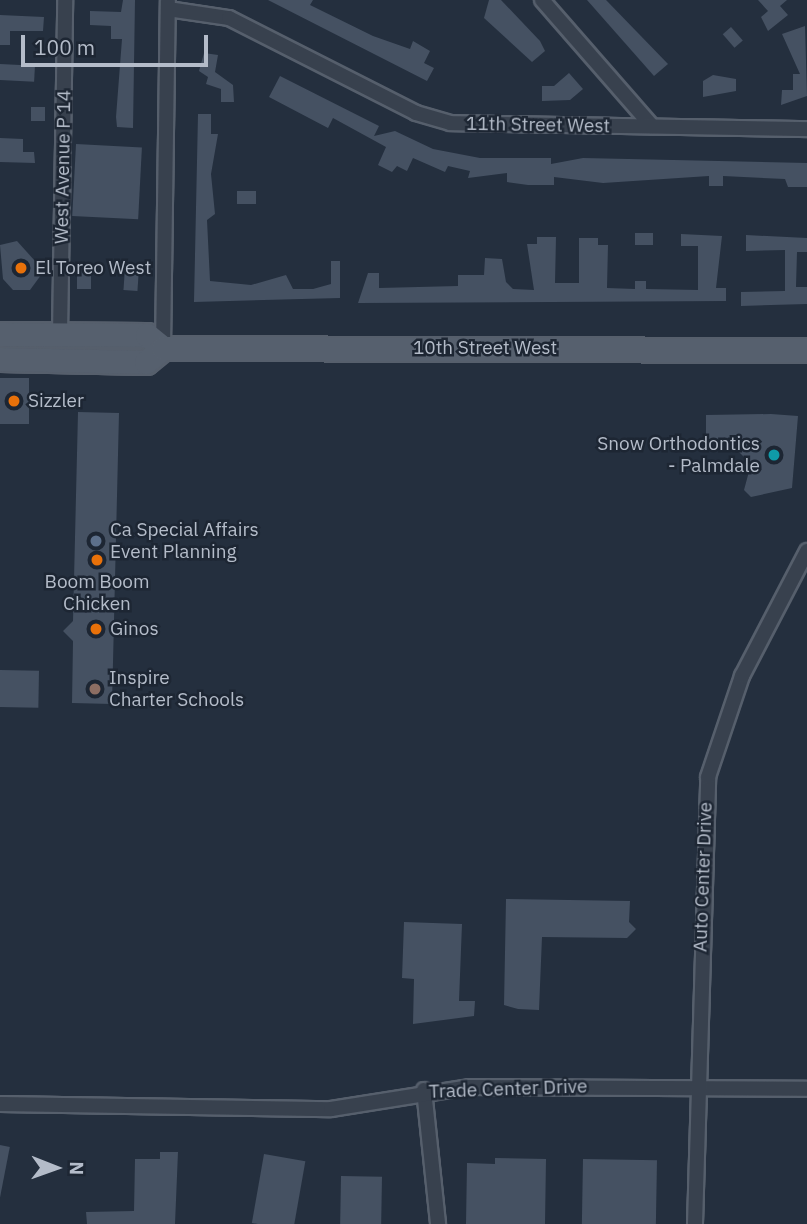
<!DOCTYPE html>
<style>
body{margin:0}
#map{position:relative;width:807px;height:1224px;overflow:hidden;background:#242f3e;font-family:"IBM Plex Sans",sans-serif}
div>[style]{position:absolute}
.building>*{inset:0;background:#455162;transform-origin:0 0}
.roads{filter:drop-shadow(2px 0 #565f6c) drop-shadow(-2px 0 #565f6c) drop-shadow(0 2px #565f6c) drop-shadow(0 -2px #565f6c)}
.street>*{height:14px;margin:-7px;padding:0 7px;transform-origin:7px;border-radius:7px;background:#38414e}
.primary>*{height:23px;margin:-11.5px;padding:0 11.5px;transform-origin:11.5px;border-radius:11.5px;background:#56606e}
.dots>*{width:19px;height:19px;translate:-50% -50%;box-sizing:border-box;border:4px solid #1d2633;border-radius:50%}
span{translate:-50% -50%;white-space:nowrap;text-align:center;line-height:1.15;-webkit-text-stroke:5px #1d2633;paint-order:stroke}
.street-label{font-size:19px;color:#b4bcc9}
.poi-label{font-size:19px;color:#b4bcc9}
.left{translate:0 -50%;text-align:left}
.right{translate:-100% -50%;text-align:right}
.north{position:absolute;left:21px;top:1133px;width:70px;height:70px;-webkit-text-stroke:5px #1d2633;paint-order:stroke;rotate:91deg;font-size:19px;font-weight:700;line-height:28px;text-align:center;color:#b4bcc9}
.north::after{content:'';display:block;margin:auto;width:24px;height:32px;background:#b4bcc9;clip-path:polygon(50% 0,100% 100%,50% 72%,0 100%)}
.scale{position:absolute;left:21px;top:35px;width:187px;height:32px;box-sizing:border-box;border:4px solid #b4bcc9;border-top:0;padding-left:9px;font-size:21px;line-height:24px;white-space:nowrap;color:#b4bcc9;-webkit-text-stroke:5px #1d2633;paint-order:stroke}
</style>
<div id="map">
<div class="building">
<i style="clip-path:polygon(123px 0,135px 0,133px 128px,117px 127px,116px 117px,122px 39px,111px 39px,111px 26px,90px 25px,90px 11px,121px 12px)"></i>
<i style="clip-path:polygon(268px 0,313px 0,310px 5px,373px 36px,410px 49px,413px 41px,430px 51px,424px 63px,434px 68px,427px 81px)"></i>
<i style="clip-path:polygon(489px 0,501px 0,540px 41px,545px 51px,532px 62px,484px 18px)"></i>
<i style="clip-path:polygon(587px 0,606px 0,668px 64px,654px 76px)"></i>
<i style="clip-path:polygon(758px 0,787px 0,780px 6px,788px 15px,768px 31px,761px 17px,768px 11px)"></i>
<i style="clip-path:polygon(0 15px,44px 17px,43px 31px,10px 31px,10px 45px,0 45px)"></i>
<i style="clip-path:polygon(805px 26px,807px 96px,781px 105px,782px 90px,793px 90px,793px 74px,800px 74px,782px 34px)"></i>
<i style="left:731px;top:27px;width:18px;height:11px;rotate:49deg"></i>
<i style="clip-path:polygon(204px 53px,218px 55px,215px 72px,233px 85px,234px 102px,221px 102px,221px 89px,206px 84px,208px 77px,199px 71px)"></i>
<i style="left:0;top:64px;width:35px;height:16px;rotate:3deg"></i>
<i style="clip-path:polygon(569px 73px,583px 89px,570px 100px,542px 101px,542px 86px,554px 86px)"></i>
<i style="clip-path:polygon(713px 75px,736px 79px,736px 91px,703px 97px,703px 81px)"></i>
<i style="clip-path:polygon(280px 76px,379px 126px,374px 136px,395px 131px,433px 149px,480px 158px,551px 158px,551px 164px,583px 158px,807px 163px,807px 187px,788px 187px,785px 179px,723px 176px,723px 186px,709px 186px,709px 176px,603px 183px,554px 177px,554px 185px,528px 185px,507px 182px,507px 173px,468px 178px,470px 171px,448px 166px,445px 172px,413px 158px,407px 171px,397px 166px,392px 172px,378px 165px,386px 147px,333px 118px,328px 128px,269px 97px)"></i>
<i style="left:31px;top:107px;width:14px;height:14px"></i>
<i style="clip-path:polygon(198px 114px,211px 114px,211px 134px,218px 134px,211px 174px,215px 214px,207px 220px,210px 281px,251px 285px,286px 275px,293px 289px,313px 289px,331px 284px,331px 261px,340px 261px,340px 298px,194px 302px)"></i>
<i style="clip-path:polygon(0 138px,23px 139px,23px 152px,34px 152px,35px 163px,0 162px)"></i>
<i style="left:76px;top:144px;width:66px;height:72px;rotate:3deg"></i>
<i style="left:237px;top:191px;width:19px;height:13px"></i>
<i style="left:635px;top:233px;width:18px;height:12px"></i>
<i style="clip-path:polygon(681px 234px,722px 236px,716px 288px,726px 288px,726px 301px,358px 303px,368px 273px,379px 273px,379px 288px,458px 286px,458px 275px,484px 275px,485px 258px,502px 259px,506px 282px,513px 289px,534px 290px,527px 244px,537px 244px,537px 237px,556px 237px,555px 283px,579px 283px,579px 238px,598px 238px,598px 245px,608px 245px,607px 288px,635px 289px,635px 281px,646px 281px,646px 289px,698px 290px,698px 246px,681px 246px)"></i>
<i style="clip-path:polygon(746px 235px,807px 238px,807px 252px,797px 252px,796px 287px,807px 287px,807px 304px,741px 306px,741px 292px,785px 291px,785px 250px,746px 251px)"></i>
<i style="clip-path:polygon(17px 241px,44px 271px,30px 290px,13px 290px,3px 279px,0 245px)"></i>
<i style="left:77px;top:268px;width:14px;height:21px"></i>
<i style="left:125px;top:268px;width:14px;height:22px;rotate:4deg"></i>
<i style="left:0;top:378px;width:29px;height:46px"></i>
<i style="clip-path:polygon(78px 412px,119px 413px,112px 704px,72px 703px,73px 641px,63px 631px,73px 621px)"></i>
<i style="clip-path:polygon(771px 414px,798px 416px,792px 488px,751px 497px,744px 490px,751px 464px,728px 441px,706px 439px,706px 415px)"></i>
<i style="left:0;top:670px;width:39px;height:37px;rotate:1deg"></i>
<i style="clip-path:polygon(506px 899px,630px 901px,629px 922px,636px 929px,627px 938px,542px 937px,539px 1010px,518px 1009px,504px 1005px)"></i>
<i style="clip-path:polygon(404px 922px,462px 924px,459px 1001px,475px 1001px,474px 1016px,413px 1024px,414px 979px,402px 978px)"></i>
<i style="left:0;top:1145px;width:10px;height:65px;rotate:11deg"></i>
<i style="clip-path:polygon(160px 1152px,178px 1152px,175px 1224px,87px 1224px,86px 1212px,134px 1211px,135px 1159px,160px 1159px)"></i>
<i style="left:264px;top:1154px;width:42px;height:70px;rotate:10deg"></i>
<i style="clip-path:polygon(495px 1158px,546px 1159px,545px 1224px,466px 1224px,467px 1163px,495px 1164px)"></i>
<i style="left:583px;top:1159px;width:74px;height:65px;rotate:1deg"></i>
<i style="left:341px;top:1176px;width:41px;height:48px;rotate:1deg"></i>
</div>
<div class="roads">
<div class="street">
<i style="left:542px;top:0;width:167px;rotate:48.9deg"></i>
<i style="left:168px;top:9px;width:62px;rotate:8.4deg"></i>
<i style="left:229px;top:18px;width:210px;rotate:26.9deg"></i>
<i style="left:416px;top:113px;width:35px;rotate:16deg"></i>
<i style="left:450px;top:123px;width:357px;rotate:1deg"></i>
<i style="left:60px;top:334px;width:334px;rotate:-89.1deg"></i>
<i style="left:163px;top:348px;width:347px;rotate:-89.2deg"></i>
<i style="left:424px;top:1090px;width:135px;rotate:84deg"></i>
<i style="left:0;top:1104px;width:331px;rotate:0.9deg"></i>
<i style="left:331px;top:1109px;width:141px;rotate:-9deg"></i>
<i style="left:470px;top:1087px;width:337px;rotate:0.3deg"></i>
<i style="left:695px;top:1224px;width:447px;rotate:-88.3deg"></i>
<i style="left:708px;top:777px;width:107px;rotate:-71.4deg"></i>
<i style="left:742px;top:676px;width:141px;rotate:-62.5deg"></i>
</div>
<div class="primary">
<i style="left:0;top:334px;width:147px;rotate:0.4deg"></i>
<i style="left:147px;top:335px;width:21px;rotate:39deg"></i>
<i style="left:0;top:359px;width:146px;rotate:1.2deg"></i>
<i style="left:146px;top:362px;width:22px;rotate:-39deg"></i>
<i style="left:163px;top:348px;width:644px;rotate:0.18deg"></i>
</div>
</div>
<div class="dots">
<i style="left:21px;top:268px;background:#e8710a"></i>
<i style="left:14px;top:401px;background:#e8710a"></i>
<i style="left:774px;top:455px;background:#0f9aa8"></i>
<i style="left:96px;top:541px;background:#5c6f8a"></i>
<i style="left:97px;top:560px;background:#e8710a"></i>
<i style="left:96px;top:629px;background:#e8710a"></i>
<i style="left:95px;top:689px;background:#8d6e63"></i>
</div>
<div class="street-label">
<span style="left:538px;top:125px;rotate:1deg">11th Street West</span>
<span style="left:63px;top:167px;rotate:-89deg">West Avenue P 14</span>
<span style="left:485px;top:348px">10th Street West</span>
<span style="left:703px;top:877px;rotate:-88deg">Auto Center Drive</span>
<span style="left:508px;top:1089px;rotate:-2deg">Trade Center Drive</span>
</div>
<div class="poi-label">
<span class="left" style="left:35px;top:268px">El Toreo West</span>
<span class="left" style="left:28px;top:401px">Sizzler</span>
<span class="right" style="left:760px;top:455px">Snow Orthodontics<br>- Palmdale</span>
<span class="left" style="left:110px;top:541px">Ca Special Affairs<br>Event Planning</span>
<span style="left:97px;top:593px">Boom Boom<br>Chicken</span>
<span class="left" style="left:110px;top:629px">Ginos</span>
<span class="left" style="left:109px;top:689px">Inspire<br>Charter Schools</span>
</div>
<div class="north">N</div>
<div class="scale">100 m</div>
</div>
